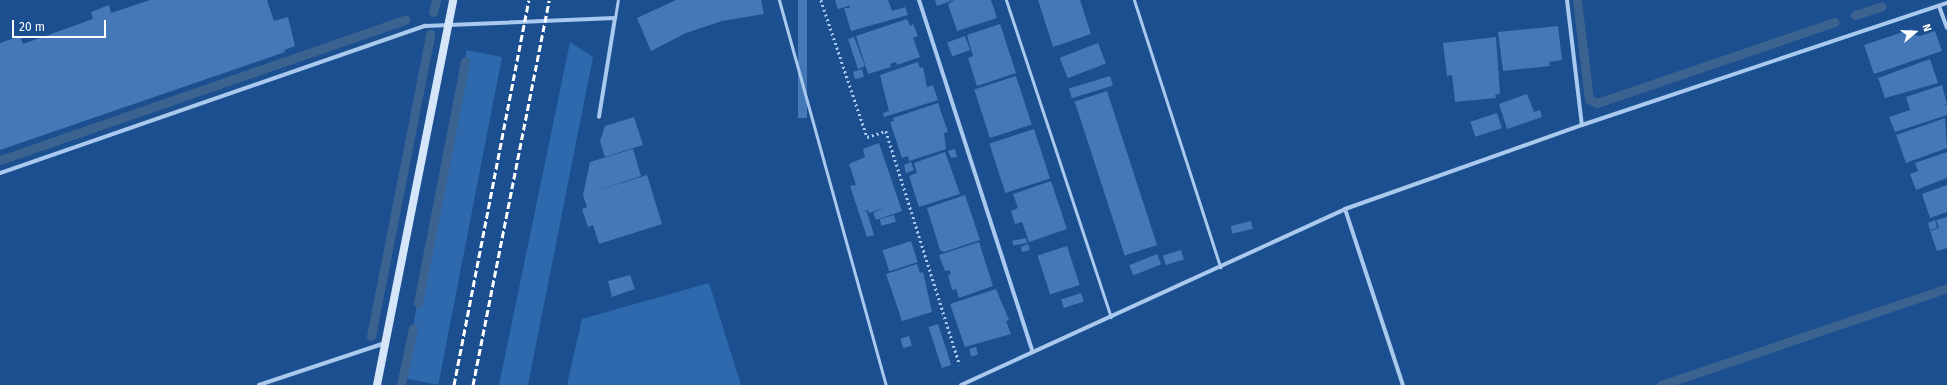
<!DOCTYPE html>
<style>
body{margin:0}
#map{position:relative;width:1947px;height:385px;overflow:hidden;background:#1b4f8f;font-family:"Fira Sans",sans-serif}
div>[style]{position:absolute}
.green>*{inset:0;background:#2e69ad;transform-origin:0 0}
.stream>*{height:9px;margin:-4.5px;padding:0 4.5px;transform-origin:4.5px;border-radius:4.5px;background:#3c6290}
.building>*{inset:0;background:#4478b7;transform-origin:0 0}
.path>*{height:2.5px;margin-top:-1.25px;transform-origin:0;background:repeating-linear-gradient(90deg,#a9c9ee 0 2px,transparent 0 5px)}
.lane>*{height:3px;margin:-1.5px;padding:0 1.5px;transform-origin:1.5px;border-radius:1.5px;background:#a9c9ee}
.street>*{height:4px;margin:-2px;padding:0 2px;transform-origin:2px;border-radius:2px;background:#a9c9ee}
.secondary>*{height:8px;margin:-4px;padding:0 4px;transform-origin:4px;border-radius:4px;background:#d6e6fa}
.rail>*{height:3px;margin-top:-1.5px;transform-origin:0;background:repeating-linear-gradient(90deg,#fff 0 7px,transparent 0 10px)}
span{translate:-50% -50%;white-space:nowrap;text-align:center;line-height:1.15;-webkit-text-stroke:3.5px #1b4f8f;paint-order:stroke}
.north{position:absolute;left:1895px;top:12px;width:40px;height:40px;-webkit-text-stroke:3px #1b4f8f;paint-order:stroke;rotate:71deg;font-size:11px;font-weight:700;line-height:16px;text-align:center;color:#fff}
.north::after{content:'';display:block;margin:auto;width:14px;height:18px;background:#fff;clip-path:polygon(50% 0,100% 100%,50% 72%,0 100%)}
.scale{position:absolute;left:12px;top:20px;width:94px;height:18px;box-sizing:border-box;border:2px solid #fff;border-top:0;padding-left:5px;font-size:12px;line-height:14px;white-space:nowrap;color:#fff;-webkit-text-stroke:3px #1b4f8f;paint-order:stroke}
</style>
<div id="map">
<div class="green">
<i style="clip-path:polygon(570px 42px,593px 57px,528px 385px,499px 385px)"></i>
<i style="left:502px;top:57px;width:334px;height:36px;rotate:101deg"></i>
<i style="clip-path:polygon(709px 283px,741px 385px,567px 385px,582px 319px)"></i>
</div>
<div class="stream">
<i style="left:1577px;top:0;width:100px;rotate:83.1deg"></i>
<i style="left:1589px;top:99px;width:9px;rotate:27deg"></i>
<i style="left:1597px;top:103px;width:251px;rotate:-18.8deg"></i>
<i style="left:433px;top:12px;width:12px;rotate:-76deg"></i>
<i style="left:1855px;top:15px;width:28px;rotate:-18deg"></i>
<i style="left:0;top:160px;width:429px;rotate:-19.1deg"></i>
<i style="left:418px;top:303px;width:246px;rotate:-79deg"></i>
<i style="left:371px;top:336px;width:308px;rotate:-78.9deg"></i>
<i style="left:401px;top:385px;width:58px;rotate:-78.1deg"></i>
<i style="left:1661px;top:385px;width:302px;rotate:-18.7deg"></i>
</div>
<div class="building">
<i style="clip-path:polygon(150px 0,267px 0,274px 21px,288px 17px,295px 46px,284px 50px,285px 52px,0 150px,0 43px,20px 36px,23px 44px,93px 19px,91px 12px,109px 5px,111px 13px)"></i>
<i style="clip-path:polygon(676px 0,761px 0,764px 14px,722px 21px,686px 33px,651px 51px,637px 18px)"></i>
<i style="left:798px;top:0;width:9px;height:118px"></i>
<i style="clip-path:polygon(835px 0,847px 0,849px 6px,838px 9px)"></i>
<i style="clip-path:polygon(847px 0,888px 0,892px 11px,905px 7px,908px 15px,851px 31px,844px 8px,850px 8px)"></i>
<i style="clip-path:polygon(935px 0,953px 0,937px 6px)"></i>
<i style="clip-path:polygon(954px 0,991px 0,997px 18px,957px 31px,948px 4px)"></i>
<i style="clip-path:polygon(1038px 0,1080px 0,1091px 34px,1053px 47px)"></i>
<i style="clip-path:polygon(907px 19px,910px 26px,913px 24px,918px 36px,913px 38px,920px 57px,897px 65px,896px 62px,890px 64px,891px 67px,868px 74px,856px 36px)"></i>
<i style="clip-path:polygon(1000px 24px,1016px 73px,977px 86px,968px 58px,973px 56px,967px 35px)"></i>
<i style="clip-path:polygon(1558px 26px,1562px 60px,1549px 62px,1550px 66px,1503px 71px,1498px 32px)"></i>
<i style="clip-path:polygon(1912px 29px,1914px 35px,1920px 36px,1935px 31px,1942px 51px,1874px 74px,1864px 45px)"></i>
<i style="left:965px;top:36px;width:15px;height:19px;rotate:70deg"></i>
<i style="clip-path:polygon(854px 37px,865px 66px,858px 69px,848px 39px)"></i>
<i style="clip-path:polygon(1496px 37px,1500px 94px,1495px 95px,1496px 98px,1455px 102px,1452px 75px,1447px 76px,1443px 43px)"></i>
<i style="left:1098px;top:43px;width:22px;height:41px;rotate:69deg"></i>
<i style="clip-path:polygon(1930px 59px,1938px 83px,1885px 98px,1878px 78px)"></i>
<i style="clip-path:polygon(918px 62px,920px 68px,923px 67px,927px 87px,933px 85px,938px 100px,884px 117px,883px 113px,889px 111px,880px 75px)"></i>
<i style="clip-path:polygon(862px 69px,864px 77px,855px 79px,853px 72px)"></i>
<i style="left:1016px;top:76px;width:51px;height:44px;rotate:72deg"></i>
<i style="left:1110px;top:76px;width:10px;height:43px;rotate:73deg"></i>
<i style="clip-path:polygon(1942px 85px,1947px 104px,1941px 106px,1947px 105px,1947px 115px,1895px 132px,1889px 117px,1910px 110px,1906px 97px)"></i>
<i style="left:1107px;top:91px;width:162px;height:34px;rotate:72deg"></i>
<i style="clip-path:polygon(1527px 94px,1534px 112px,1540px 110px,1542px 117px,1507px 129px,1499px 104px)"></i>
<i style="clip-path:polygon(938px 103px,948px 132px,944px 133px,946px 149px,909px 161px,908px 156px,902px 158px,890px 122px,894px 121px,893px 118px)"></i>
<i style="left:1497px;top:113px;width:16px;height:28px;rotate:72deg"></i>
<i style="clip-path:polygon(634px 117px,643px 145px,605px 157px,600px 141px,605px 126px)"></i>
<i style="clip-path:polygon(1945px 118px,1947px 148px,1906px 163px,1896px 135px)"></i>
<i style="left:1034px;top:129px;width:52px;height:47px;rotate:72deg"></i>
<i style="clip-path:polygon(879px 143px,902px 211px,876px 220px,873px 213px,884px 208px,869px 213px,868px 210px,864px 211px,867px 212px,874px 235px,867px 237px,850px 186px,856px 185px,849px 164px,865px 157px,863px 149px)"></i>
<i style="clip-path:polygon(633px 149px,641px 176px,593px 192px,647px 175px,662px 224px,599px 244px,593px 225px,588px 227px,582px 209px,587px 207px,583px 195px,590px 162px)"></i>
<i style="clip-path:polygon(955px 149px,957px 157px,951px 158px,948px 151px)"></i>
<i style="clip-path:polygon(945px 152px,960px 194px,919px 207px,909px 176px,917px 173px,914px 163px)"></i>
<i style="clip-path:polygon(1947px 152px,1947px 178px,1916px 190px,1910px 174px,1918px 171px,1915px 163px)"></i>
<i style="clip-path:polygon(911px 162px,914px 170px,906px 173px,904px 165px)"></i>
<i style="clip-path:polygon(1051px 181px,1067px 229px,1029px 242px,1022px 222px,1015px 224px,1011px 211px,1018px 208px,1013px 194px)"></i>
<i style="clip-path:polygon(1947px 185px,1947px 212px,1930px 218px,1922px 194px)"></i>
<i style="clip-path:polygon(965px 195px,980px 240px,944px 252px,940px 250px,927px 208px)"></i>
<i style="left:894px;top:215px;width:7px;height:15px;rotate:74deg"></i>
<i style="clip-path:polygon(1947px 217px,1947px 248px,1937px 251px,1930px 231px,1939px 228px,1936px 220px)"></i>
<i style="clip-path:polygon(1935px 220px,1937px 228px,1930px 230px,1928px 223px)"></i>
<i style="left:1251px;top:221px;width:8px;height:21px;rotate:76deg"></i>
<i style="left:1026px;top:238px;width:5px;height:14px;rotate:79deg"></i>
<i style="left:911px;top:241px;width:22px;height:30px;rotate:72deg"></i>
<i style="clip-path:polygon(979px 242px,993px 286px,959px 298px,956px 289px,952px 290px,948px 275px,951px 274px,949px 270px,945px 271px,939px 255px)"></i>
<i style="clip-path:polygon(1028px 244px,1030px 250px,1022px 252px,1021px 247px)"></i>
<i style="left:1067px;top:246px;width:41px;height:31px;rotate:72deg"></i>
<i style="left:1181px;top:250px;width:10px;height:19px;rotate:73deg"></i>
<i style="left:1157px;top:254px;width:11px;height:30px;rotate:68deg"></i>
<i style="clip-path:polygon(917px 264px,920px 273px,923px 272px,932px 312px,902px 321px,886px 274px)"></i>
<i style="clip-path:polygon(630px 275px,635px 289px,612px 297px,608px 281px)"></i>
<i style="clip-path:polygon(996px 289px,1009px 320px,1006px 321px,1011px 334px,965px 347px,950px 304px)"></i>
<i style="left:1081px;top:293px;width:9px;height:21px;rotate:72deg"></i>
<i style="left:938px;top:324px;width:43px;height:10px;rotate:72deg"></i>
<i style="left:909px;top:336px;width:10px;height:9px;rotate:73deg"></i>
<i style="left:976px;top:347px;width:8px;height:7px;rotate:76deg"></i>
</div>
<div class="path">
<i style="left:821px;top:0;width:145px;rotate:71.4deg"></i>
<i style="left:867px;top:137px;width:20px;rotate:-18deg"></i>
<i style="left:886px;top:131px;width:245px;rotate:72.5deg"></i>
</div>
<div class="lane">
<i style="left:779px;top:0;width:400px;rotate:74.5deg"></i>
<i style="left:1006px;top:0;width:334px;rotate:71.7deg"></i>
<i style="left:1134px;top:0;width:281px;rotate:72.1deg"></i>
<i style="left:615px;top:18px;width:18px;rotate:-81deg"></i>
</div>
<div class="street">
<i style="left:919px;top:0;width:370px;rotate:72.1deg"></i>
<i style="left:1567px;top:0;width:126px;rotate:83.2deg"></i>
<i style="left:1939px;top:6px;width:23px;rotate:70deg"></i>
<i style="left:0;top:173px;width:450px;rotate:-19.1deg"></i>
<i style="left:425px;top:26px;width:190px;rotate:-2.4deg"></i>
<i style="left:615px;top:18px;width:100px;rotate:99.2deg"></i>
<i style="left:1345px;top:209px;width:185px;rotate:71.8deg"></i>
<i style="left:259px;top:385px;width:133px;rotate:-18.4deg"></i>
<i style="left:961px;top:385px;width:422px;rotate:-24.6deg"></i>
<i style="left:1345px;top:209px;width:251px;rotate:-19.5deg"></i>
<i style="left:1582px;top:125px;width:385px;rotate:-18.5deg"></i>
</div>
<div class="secondary">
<i style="left:377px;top:385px;width:392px;rotate:-78.8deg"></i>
</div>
<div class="rail">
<i style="left:454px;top:385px;width:392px;rotate:-79deg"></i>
<i style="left:473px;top:385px;width:392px;rotate:-78.8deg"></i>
</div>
<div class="north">N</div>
<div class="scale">20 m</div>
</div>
